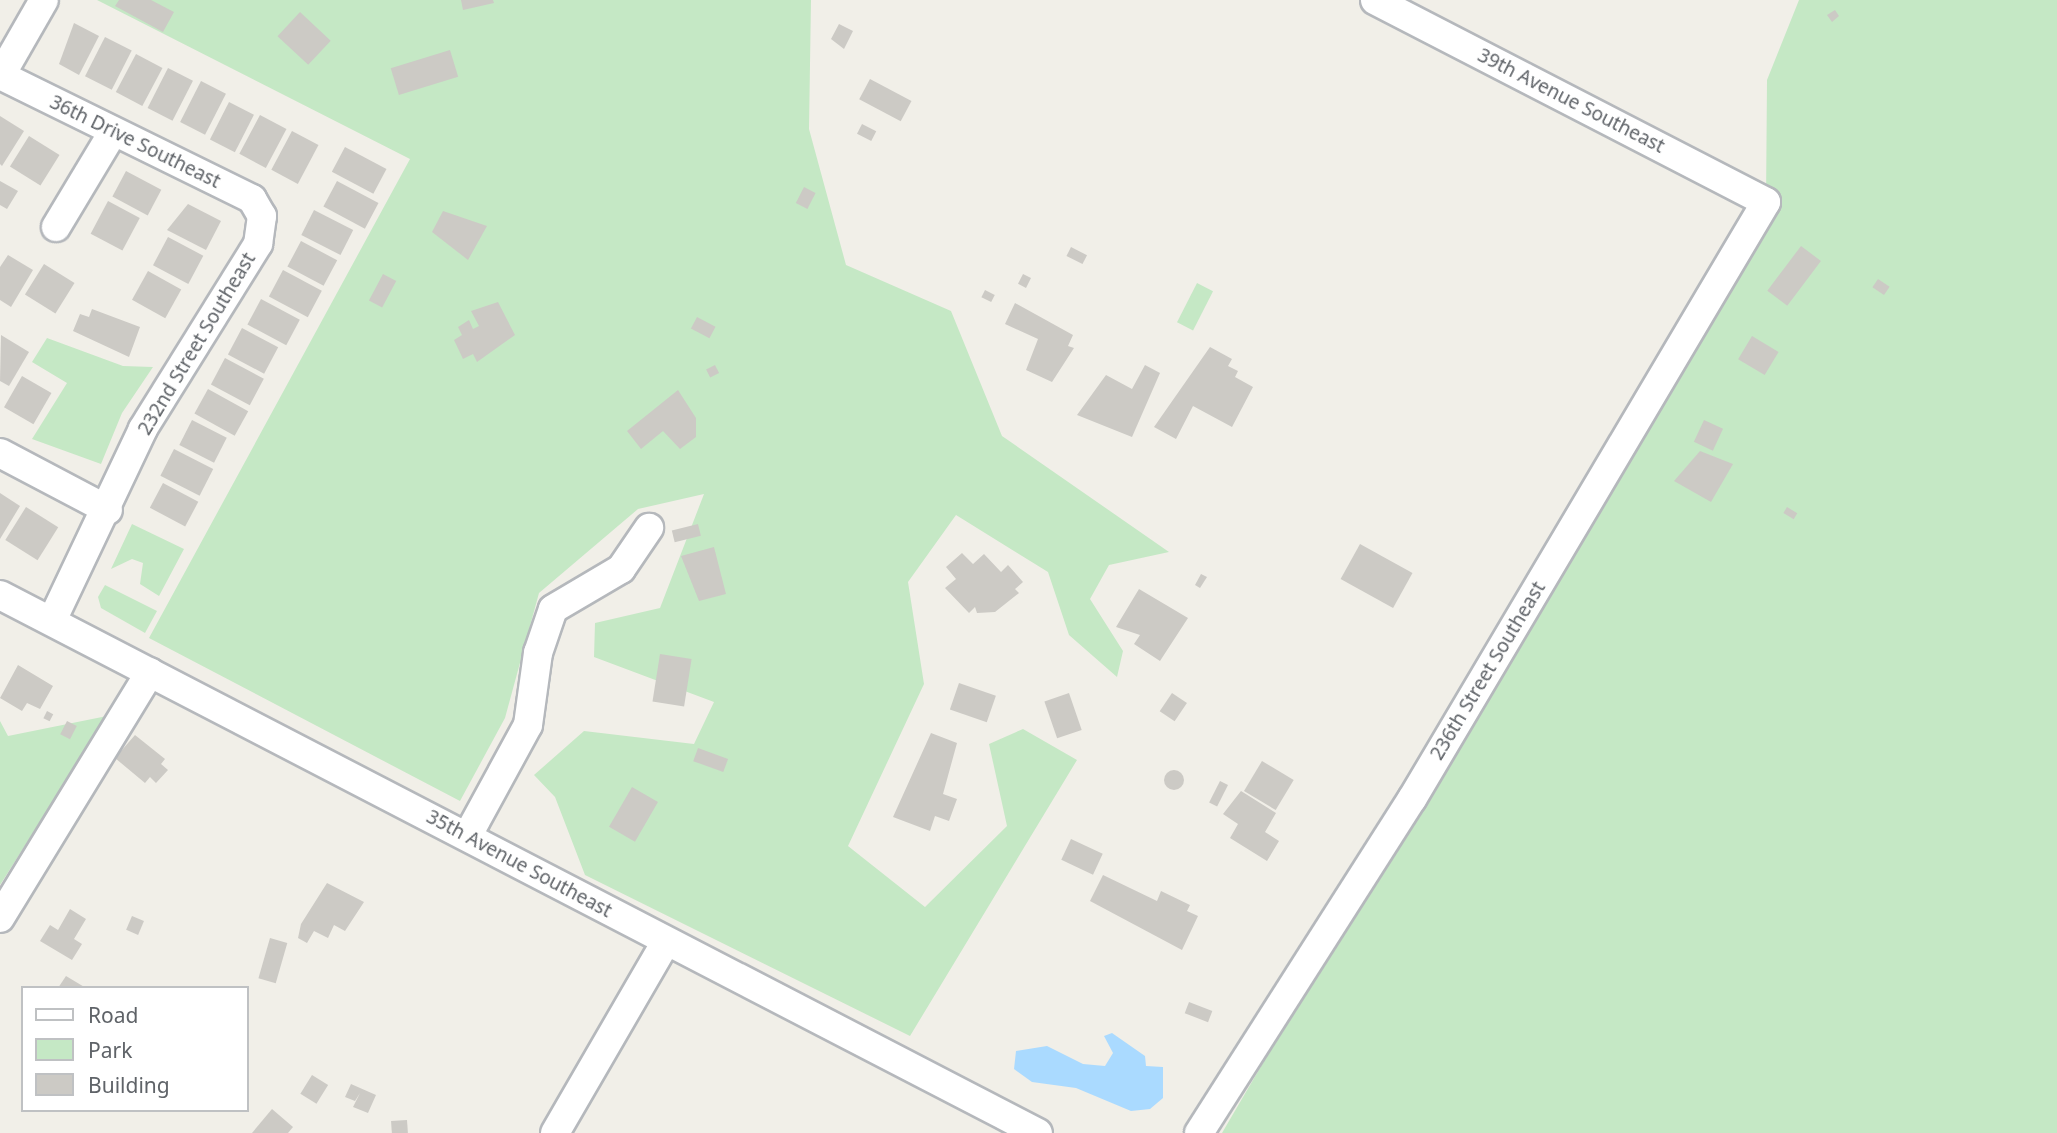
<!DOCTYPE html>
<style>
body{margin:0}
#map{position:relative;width:2057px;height:1133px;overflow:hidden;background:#f1efe8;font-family:"Noto Sans",sans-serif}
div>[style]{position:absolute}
.green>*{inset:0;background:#c5e8c5;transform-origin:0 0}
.water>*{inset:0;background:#aadaff}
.building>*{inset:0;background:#cccac5;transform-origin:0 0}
.round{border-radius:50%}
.roads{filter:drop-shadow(2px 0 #b5b8bc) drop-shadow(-2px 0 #b5b8bc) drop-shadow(0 2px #b5b8bc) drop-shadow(0 -2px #b5b8bc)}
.minor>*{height:28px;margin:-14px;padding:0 14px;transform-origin:14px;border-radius:14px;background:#fff}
span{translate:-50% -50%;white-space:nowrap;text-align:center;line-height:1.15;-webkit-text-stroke:5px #fff;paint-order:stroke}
.street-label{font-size:19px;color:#5f6368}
.legend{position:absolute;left:21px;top:986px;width:228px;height:126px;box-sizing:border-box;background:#fff;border:2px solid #bfc1c3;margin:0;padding:9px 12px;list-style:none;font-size:21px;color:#5f6368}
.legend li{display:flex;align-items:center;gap:14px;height:35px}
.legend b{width:35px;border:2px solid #bfc1c3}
</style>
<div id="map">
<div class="green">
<i style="clip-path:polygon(97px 0,811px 0,809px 129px,846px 265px,951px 311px,1002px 436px,1169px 552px,1109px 565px,1090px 599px,1123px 651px,1117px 677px,1069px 635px,1048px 572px,956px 515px,908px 582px,924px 684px,848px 846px,925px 907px,1007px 826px,989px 744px,1023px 729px,1077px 760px,910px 1036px,585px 875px,555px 797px,534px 775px,584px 731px,694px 744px,714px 702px,594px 657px,595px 623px,660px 608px,704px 494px,638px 509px,539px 593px,505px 718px,460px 801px,149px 638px,410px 159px)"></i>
<i style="clip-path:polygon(1799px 0,2057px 0,2057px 1133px,1222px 1133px,1766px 202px,1767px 80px)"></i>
<i style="left:1197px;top:283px;width:18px;height:44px;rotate:27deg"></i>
<i style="clip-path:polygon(47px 338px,123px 366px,153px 367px,122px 413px,101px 464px,32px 439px,67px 383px,32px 362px)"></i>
<i style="clip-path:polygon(132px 524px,184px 549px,159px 596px,140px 584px,143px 563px,132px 559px,111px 569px)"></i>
<i style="clip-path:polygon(105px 585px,157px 611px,145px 633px,101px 608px,98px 597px)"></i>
<i style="clip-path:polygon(107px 716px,0 885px,0 721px,8px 736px)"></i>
</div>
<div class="water">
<i style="clip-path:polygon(1112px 1033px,1145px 1056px,1146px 1066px,1163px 1067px,1163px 1098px,1150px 1109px,1131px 1111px,1076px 1088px,1032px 1082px,1014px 1069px,1016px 1051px,1047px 1046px,1083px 1064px,1105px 1066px,1113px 1053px,1104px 1036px)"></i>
</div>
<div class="building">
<i style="clip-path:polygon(119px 0,151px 0,174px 12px,163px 32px,115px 6px)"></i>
<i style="clip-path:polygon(461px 0,493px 0,494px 3px,463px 10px)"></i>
<i style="clip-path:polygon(1835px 10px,1839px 16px,1832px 22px,1827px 15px)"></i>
<i style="left:300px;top:12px;width:42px;height:33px;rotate:43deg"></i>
<i style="clip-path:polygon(74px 23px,99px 36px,79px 75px,59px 64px)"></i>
<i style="clip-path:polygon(839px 24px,853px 31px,844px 49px,831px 39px)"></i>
<i style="left:105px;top:37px;width:30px;height:44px;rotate:27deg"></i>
<i style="left:450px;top:50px;width:28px;height:62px;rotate:73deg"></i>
<i style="left:136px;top:54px;width:30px;height:43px;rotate:28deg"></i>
<i style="left:168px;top:68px;width:28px;height:45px;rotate:27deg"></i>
<i style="left:870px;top:79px;width:47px;height:23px;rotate:28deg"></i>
<i style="left:201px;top:81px;width:28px;height:46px;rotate:27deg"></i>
<i style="left:229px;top:102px;width:28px;height:42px;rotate:27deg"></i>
<i style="left:260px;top:115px;width:30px;height:44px;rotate:28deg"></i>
<i style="clip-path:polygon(0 116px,24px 131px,2px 166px,0 164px)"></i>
<i style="left:862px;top:124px;width:16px;height:11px;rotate:27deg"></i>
<i style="left:292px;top:131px;width:30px;height:44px;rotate:28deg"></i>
<i style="left:29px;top:136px;width:36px;height:36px;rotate:32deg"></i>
<i style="left:345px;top:147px;width:47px;height:28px;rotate:28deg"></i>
<i style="left:126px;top:171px;width:40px;height:29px;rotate:28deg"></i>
<i style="clip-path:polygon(0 181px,18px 191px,7px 209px,0 205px)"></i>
<i style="left:337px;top:181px;width:47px;height:29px;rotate:28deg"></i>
<i style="left:804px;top:187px;width:13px;height:18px;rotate:27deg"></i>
<i style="left:108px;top:201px;width:36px;height:37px;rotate:28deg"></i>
<i style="clip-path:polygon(188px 204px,221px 221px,206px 250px,167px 230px)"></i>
<i style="left:314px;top:210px;width:44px;height:28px;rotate:27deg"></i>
<i style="clip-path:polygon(443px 211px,487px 226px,468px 260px,432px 232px)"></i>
<i style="left:168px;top:237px;width:40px;height:32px;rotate:28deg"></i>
<i style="left:301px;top:241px;width:41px;height:29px;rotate:28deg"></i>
<i style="left:1801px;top:246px;width:25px;height:56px;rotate:37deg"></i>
<i style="left:1071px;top:247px;width:18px;height:10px;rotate:27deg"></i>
<i style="clip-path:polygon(8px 255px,33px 270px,11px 307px,0 300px,0 267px)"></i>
<i style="left:44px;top:264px;width:36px;height:36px;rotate:32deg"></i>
<i style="left:283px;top:270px;width:44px;height:30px;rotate:28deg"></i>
<i style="left:148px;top:271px;width:38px;height:33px;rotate:29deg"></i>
<i style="left:383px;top:274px;width:15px;height:30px;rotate:28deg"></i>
<i style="left:1023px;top:274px;width:9px;height:11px;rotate:27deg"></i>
<i style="left:1878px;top:279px;width:14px;height:10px;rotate:34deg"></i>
<i style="left:985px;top:290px;width:11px;height:8px;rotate:27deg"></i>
<i style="left:261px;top:299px;width:44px;height:29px;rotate:28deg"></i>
<i style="clip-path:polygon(498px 302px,515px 335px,477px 362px,473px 354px,463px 359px,454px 340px,462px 335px,458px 327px,469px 320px,473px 329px,479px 326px,471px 311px)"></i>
<i style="clip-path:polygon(1015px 303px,1073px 335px,1068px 346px,1074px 348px,1052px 382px,1026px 370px,1038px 339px,1005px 324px)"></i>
<i style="clip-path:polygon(92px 309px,140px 327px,129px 357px,73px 331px,80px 314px,89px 317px)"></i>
<i style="left:697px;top:317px;width:21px;height:13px;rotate:28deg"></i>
<i style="left:242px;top:328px;width:41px;height:30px;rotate:28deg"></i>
<i style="clip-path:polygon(1px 335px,29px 352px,9px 386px,0 381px)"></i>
<i style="left:1752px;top:336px;width:31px;height:27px;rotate:31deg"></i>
<i style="clip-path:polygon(1210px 347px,1232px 359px,1228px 366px,1238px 371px,1235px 377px,1253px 387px,1232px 427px,1193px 406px,1176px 439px,1154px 427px)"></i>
<i style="left:225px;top:358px;width:44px;height:30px;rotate:28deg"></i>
<i style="left:715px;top:365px;width:9px;height:10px;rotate:63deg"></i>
<i style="clip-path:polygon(1145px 365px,1160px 373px,1132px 437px,1077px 415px,1106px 375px,1132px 389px)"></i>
<i style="left:22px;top:376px;width:34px;height:36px;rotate:30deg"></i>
<i style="left:208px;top:389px;width:46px;height:28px;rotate:29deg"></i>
<i style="clip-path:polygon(678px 390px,696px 418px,696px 437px,680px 449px,663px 431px,641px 449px,627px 431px)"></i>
<i style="left:192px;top:420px;width:39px;height:28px;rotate:27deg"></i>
<i style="left:1704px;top:420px;width:21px;height:24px;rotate:25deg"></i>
<i style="left:174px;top:449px;width:44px;height:30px;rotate:27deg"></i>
<i style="clip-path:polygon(1700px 451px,1733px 464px,1711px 502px,1674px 481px)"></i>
<i style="left:163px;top:483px;width:40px;height:28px;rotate:28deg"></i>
<i style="clip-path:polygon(0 493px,20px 506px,0 539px)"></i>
<i style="left:26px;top:507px;width:38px;height:39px;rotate:32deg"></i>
<i style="left:1787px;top:507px;width:12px;height:7px;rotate:31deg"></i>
<i style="left:698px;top:524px;width:12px;height:27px;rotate:76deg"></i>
<i style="left:1360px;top:544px;width:60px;height:40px;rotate:29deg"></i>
<i style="clip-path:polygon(714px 547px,726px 594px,699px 601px,681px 556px)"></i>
<i style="clip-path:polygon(962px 553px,973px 564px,984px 554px,1001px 572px,1008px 565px,1023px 582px,1015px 589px,1019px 593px,995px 612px,977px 613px,975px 607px,969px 613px,945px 588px,956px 579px,946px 567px)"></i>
<i style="clip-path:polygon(1201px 574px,1207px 577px,1200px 588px,1195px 585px)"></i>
<i style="clip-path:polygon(1139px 589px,1188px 618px,1160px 661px,1134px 644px,1140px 635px,1116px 627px)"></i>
<i style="left:660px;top:654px;width:32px;height:48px;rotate:9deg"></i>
<i style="clip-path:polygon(18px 665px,53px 686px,40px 709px,27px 703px,22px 711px,0 698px)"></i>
<i style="left:959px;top:683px;width:39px;height:28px;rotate:19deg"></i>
<i style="left:1069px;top:693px;width:39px;height:26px;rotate:71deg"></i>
<i style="left:1172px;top:693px;width:18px;height:22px;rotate:34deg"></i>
<i style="left:47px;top:711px;width:7px;height:8px;rotate:27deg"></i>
<i style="left:67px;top:721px;width:11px;height:15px;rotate:27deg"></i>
<i style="clip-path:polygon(931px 733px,957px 743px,943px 794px,957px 799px,949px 821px,935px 816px,930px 831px,893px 817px)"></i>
<i style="clip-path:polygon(135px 735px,165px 759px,161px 764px,168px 770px,156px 783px,150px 777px,145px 783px,115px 758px)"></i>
<i style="left:698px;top:748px;width:32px;height:14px;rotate:20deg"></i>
<i style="left:1262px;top:761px;width:37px;height:35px;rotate:31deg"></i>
<i class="round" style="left:1164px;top:770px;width:20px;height:20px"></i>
<i style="left:1220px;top:781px;width:9px;height:24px;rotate:27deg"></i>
<i style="left:632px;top:787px;width:30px;height:46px;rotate:30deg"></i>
<i style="clip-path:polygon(1241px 791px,1276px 813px,1265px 832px,1279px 841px,1267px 861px,1230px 838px,1238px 824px,1223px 814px)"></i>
<i style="left:1071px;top:839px;width:35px;height:23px;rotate:25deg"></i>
<i style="clip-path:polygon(1103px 875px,1157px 901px,1161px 891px,1190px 905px,1187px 911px,1198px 916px,1182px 950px,1090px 901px)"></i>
<i style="clip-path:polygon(327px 883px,364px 902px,345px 931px,334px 925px,328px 938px,314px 931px,307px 943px,298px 938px,301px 924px)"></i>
<i style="clip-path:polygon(70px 909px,86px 919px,74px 939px,82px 944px,72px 960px,40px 941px,50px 925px,58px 930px)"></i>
<i style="left:132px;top:916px;width:13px;height:15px;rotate:23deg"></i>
<i style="left:270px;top:938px;width:18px;height:42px;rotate:16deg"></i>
<i style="clip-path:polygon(66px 976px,86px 988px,58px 988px)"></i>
<i style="left:1189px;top:1002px;width:25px;height:12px;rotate:21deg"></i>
<i style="left:312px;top:1075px;width:19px;height:22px;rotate:32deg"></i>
<i style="clip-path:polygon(351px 1084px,376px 1095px,368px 1113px,353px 1107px,360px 1093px,355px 1101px,345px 1097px)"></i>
<i style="clip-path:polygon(272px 1109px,293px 1127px,288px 1133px,252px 1133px)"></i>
<i style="left:407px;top:1120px;width:13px;height:16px;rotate:86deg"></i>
</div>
<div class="roads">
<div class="minor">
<i style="left:0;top:75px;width:281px;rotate:26.2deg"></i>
<i style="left:252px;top:199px;width:20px;rotate:60deg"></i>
<i style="left:262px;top:216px;width:28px;rotate:98deg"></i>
<i style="left:258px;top:244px;width:218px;rotate:121.9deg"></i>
<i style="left:143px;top:429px;width:212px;rotate:115.4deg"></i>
<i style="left:1px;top:75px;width:86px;rotate:-60.2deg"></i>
<i style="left:56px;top:227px;width:111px;rotate:-59deg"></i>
<i style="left:0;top:453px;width:122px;rotate:27.8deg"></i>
<i style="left:0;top:595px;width:1169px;rotate:27.4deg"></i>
<i style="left:468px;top:835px;width:125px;rotate:-61.4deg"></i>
<i style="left:528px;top:725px;width:73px;rotate:-82.1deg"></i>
<i style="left:538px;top:653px;width:46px;rotate:-71.2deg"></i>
<i style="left:553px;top:609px;width:79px;rotate:-30.5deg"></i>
<i style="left:621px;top:569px;width:50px;rotate:-55.7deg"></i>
<i style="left:0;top:918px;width:288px;rotate:-58.6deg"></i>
<i style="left:555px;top:1133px;width:220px;rotate:-59.9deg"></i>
<i style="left:1199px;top:1133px;width:396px;rotate:-57.5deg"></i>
<i style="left:1412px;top:799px;width:694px;rotate:-59.33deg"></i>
<i style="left:1766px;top:202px;width:440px;rotate:-152.7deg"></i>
</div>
</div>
<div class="street-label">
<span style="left:1571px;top:101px;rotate:27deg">39th Avenue Southeast</span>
<span style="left:135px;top:142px;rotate:26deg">36th Drive Southeast</span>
<span style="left:197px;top:344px;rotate:-59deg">232nd Street Southeast</span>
<span style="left:1488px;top:671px;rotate:-59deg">236th Street Southeast</span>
<span style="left:519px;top:864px;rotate:28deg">35th Avenue Southeast</span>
</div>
<ul class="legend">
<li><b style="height:9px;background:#fff"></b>Road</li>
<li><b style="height:19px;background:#c5e8c5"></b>Park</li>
<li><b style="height:19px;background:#cccac5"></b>Building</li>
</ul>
</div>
